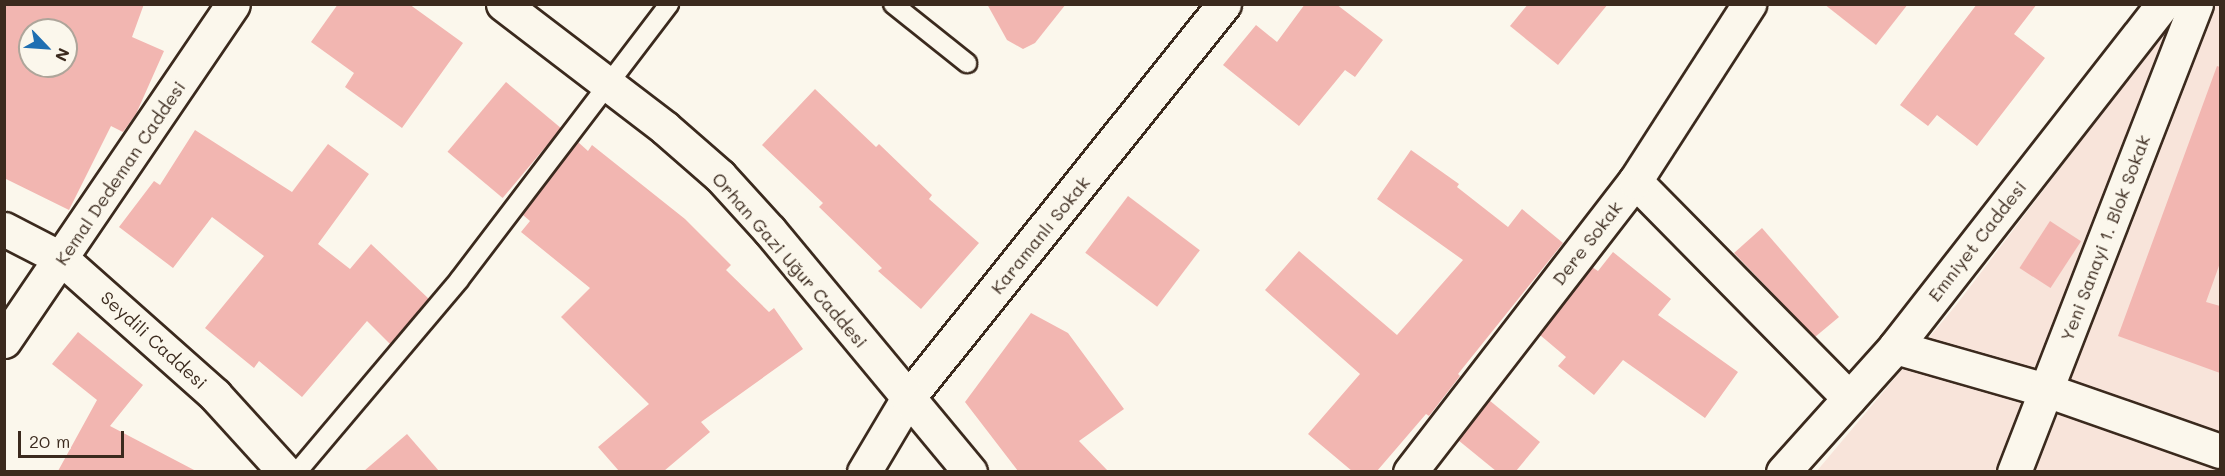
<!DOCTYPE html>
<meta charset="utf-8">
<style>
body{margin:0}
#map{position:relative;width:2225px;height:476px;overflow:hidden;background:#fbf7ec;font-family:Mali,sans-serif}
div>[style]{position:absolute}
.built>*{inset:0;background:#f8e4da}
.building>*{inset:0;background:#f2b6b1;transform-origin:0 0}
.roads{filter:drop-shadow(2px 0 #3b2a1e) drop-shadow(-2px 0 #3b2a1e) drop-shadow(0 2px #3b2a1e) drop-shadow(0 -2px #3b2a1e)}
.lane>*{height:18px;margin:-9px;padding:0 9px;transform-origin:9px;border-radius:9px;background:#fbf7ec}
.street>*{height:33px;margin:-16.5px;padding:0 16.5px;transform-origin:16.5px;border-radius:16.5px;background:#fbf7ec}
.secondary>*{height:33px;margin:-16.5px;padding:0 16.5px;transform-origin:16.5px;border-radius:16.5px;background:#fbf7ec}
span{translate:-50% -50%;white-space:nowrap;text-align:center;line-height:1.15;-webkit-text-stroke:5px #fbf7ec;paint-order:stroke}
.street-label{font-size:18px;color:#3b2a1e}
.frame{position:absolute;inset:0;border:6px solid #3b2a1e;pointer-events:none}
.north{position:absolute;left:18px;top:18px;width:60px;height:60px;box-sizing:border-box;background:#fbf7ec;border:2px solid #aea59a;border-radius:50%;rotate:115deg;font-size:16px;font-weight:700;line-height:24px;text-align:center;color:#3b2a1e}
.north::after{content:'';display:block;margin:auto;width:21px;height:27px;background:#1f6fb2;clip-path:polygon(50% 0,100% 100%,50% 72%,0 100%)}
.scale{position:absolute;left:18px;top:431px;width:106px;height:27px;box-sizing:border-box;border:3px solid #3b2a1e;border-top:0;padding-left:8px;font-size:18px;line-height:21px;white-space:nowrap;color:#3b2a1e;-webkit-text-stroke:4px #fbf7ec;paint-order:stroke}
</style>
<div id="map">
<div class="built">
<i style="clip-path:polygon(2184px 5px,2220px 5px,2220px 471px,1816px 472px,1957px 304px)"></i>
</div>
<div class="building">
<i style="clip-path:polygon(evenodd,4px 4px,144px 4px,132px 37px,164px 51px,136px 114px,123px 132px,111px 126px,69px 210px,4px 178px,4px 4px,30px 30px,66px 30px,66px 66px,30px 66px,30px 30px)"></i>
<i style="clip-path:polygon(338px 4px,409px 4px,463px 43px,402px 128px,345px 87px,354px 73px,311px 42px)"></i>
<i style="clip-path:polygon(987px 4px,1066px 4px,1035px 43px,1023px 49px,1007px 40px)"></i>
<i style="clip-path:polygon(1305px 4px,1336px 4px,1383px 40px,1355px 77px,1345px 70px,1299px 126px,1223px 65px,1256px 25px,1277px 42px)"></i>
<i style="clip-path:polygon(1528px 4px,1608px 4px,1558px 65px,1510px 26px)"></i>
<i style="clip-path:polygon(1824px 4px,1908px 4px,1876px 45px)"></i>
<i style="clip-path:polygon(1977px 4px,2037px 4px,2014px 34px,2045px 58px,1977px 146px,1937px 115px,1928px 126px,1900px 105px)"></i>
<i style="clip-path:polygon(2217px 66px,2220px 67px,2220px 263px,2206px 302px,2220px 306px,2220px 373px,2118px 336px)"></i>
<i style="left:506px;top:82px;width:72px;height:91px;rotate:40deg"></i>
<i style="clip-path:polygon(815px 89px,876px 147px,879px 144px,932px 195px,929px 199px,979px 243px,921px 309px,878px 271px,882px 268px,819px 207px,823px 203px,762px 145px)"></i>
<i style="clip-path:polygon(195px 130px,292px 192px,328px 144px,369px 174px,318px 244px,350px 269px,371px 244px,429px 299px,390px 344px,367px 321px,302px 397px,259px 361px,254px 368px,205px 328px,264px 256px,212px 217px,173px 268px,119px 227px,154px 181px,160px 185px)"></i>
<i style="clip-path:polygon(578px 142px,588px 151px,592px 145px,685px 219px,731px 265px,726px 270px,769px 312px,774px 308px,803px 349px,701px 422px,710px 432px,664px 471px,619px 471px,598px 447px,649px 404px,561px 317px,590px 288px,521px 232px,530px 221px,523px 215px)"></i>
<i style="clip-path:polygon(1411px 150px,1459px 184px,1457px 187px,1508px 227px,1522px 209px,1563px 243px,1458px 374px,1460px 376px,1429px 416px,1426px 414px,1377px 471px,1352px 471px,1308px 434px,1360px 374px,1265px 290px,1299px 251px,1397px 335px,1463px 260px,1377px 199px)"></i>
<i style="left:1128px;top:196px;width:90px;height:71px;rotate:37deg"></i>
<i style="left:2050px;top:221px;width:37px;height:56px;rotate:33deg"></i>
<i style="clip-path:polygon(1762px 228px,1839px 317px,1815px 337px,1734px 253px)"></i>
<i style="clip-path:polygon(1613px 252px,1671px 299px,1658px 315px,1738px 372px,1705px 418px,1623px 360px,1594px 395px,1558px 366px,1566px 357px,1540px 335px,1592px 267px,1598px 271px)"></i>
<i style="clip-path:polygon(1031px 313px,1068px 333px,1124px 409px,1079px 441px,1108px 471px,1018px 471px,965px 402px)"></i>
<i style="clip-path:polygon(78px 332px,143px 385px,110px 426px,196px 471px,58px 471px,97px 400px,52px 364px)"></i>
<i style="clip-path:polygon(1489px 400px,1540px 442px,1516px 471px,1496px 471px,1458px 440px)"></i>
<i style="clip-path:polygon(407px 434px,439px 471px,364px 471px)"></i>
</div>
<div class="roads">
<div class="lane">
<i style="left:893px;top:4px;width:95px;rotate:38.6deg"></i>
<i style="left:297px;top:472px;width:251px;rotate:-49.8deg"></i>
<i style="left:459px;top:280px;width:347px;rotate:-52.7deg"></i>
</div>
<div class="street">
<i style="left:1635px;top:181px;width:305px;rotate:45.4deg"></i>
<i style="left:1895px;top:347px;width:157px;rotate:15.9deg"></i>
<i style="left:2046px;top:390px;width:184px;rotate:19.3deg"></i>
<i style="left:864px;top:472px;width:86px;rotate:-59.3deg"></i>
<i style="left:908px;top:398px;width:505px;rotate:-51.27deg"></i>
<i style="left:1410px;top:472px;width:368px;rotate:-52.3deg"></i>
<i style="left:1635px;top:181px;width:211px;rotate:-57.2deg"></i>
<i style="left:2014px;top:472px;width:502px;rotate:-68.75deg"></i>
</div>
<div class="secondary">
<i style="left:503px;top:4px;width:204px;rotate:37.4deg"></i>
<i style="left:665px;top:128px;width:73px;rotate:41.1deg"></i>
<i style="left:720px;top:176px;width:74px;rotate:47.7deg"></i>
<i style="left:770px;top:231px;width:313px;rotate:50.3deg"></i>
<i style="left:4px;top:229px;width:65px;rotate:27.3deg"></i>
<i style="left:62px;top:259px;width:205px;rotate:41.6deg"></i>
<i style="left:215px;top:395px;width:104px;rotate:47.7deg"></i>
<i style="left:4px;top:341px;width:407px;rotate:-55.8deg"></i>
<i style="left:1783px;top:472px;width:168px;rotate:-48.1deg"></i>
<i style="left:1895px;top:347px;width:435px;rotate:-52deg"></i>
</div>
</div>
<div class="street-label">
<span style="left:120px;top:173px;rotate:-56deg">Kemal Dedeman Caddesi</span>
<span style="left:1040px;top:235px;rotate:-51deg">Karamanlı Sokak</span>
<span style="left:2105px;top:238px;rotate:-69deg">Yeni Sanayi 1. Blok Sokak</span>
<span style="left:1977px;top:241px;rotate:-52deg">Emniyet Caddesi</span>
<span style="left:1587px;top:243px;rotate:-52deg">Dere Sokak</span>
<span style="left:790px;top:260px;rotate:49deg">Orhan Gazi Uğur Caddesi</span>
<span style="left:154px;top:340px;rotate:42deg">Seydili Caddesi</span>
</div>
<div class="frame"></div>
<div class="north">N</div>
<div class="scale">20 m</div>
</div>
